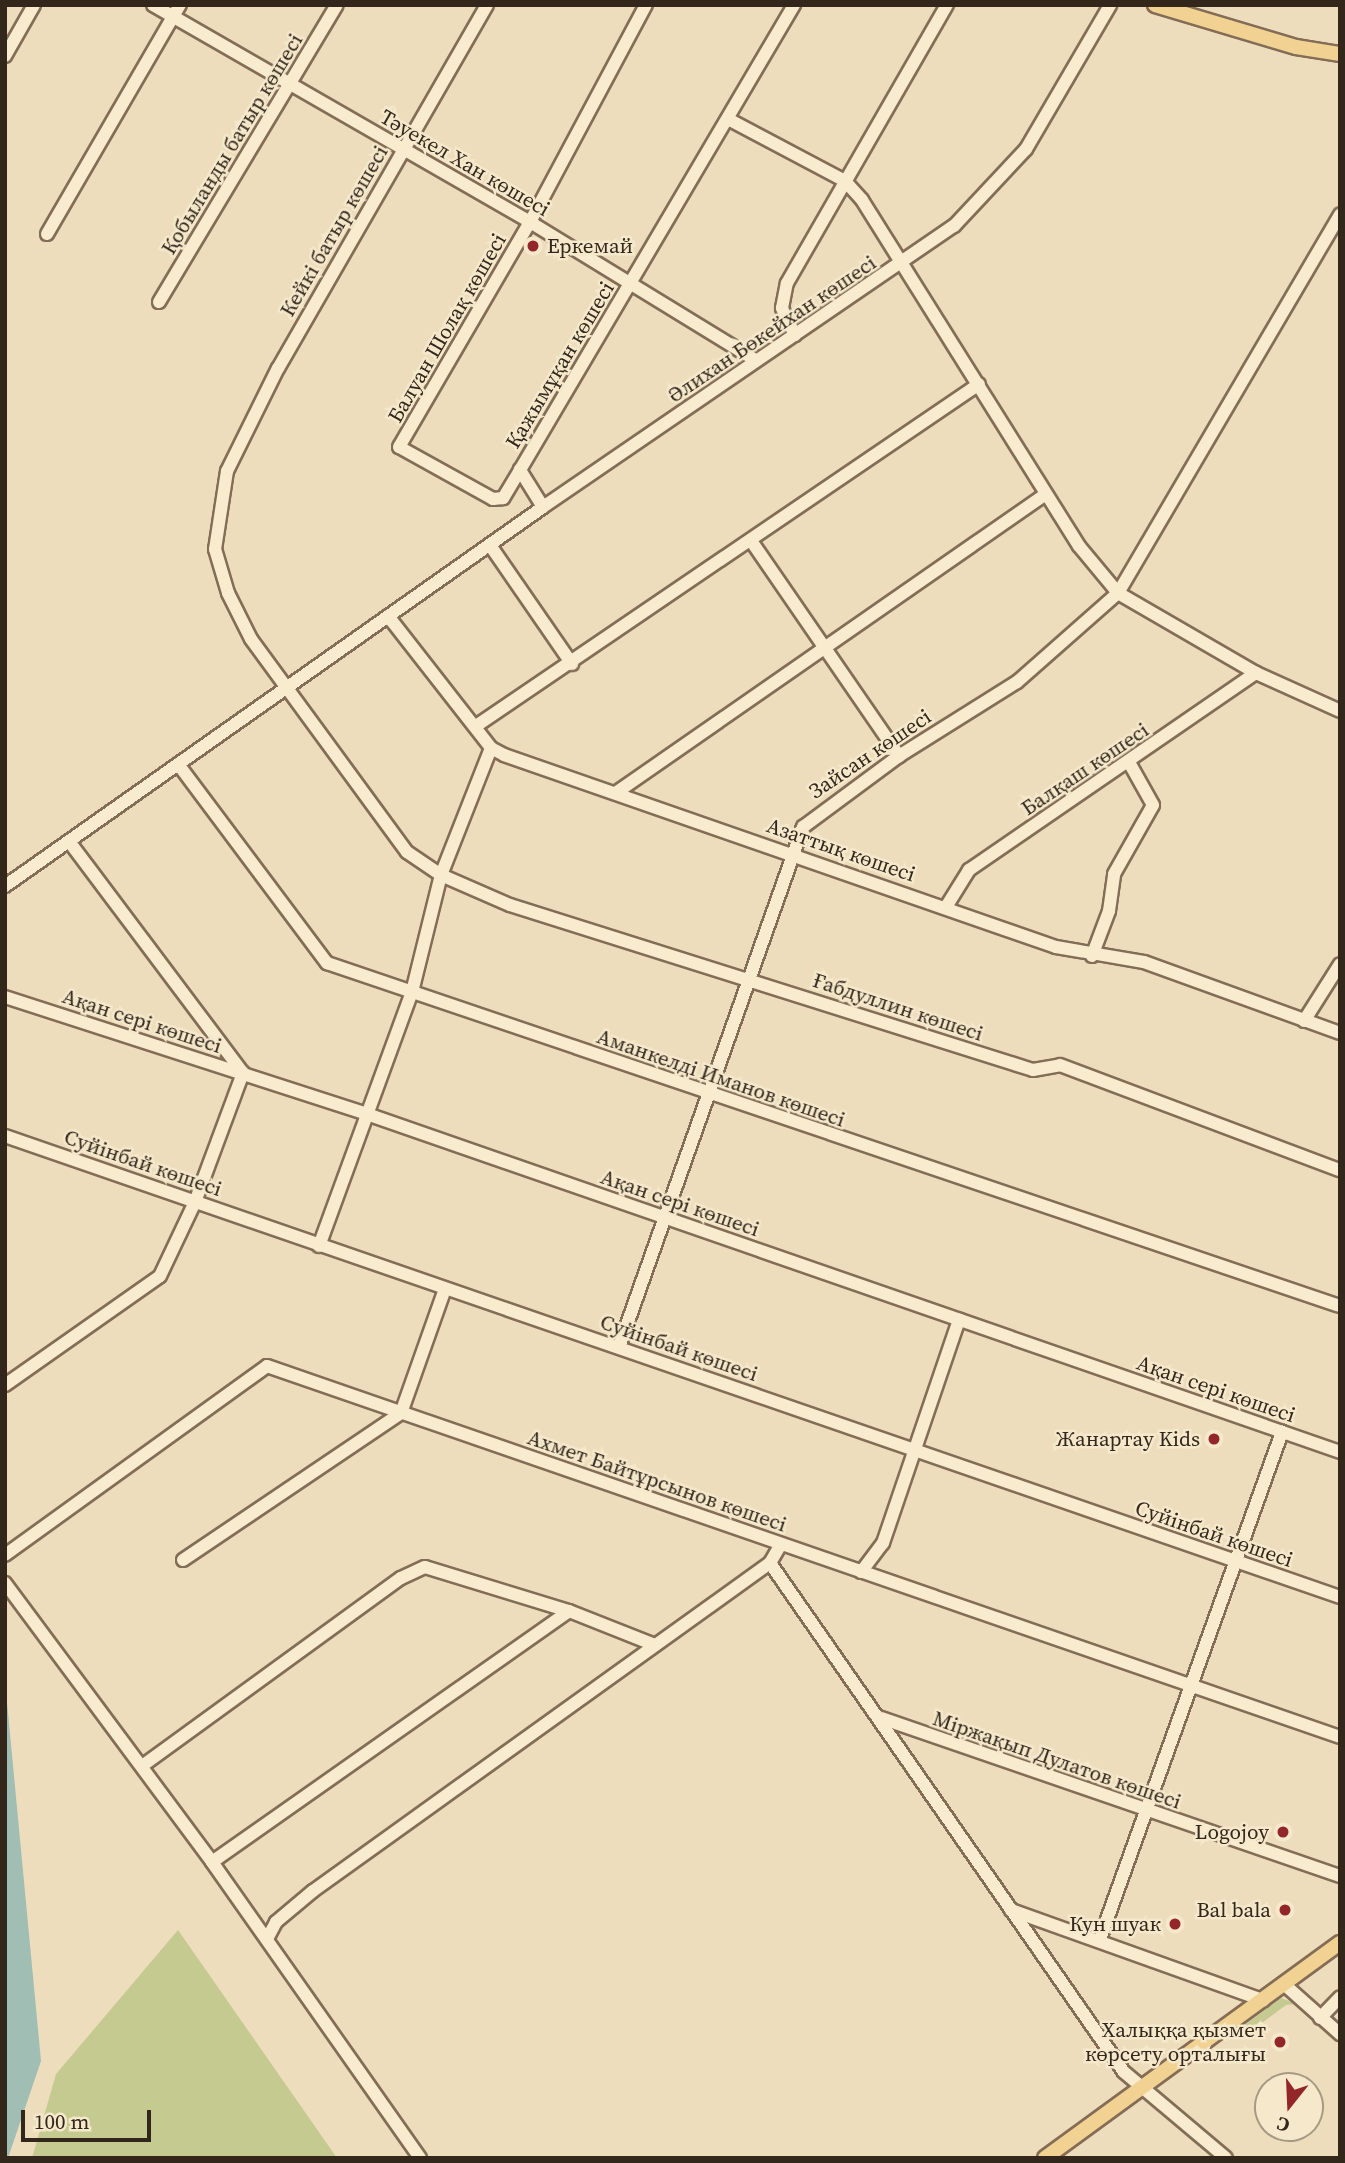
<!DOCTYPE html>
<meta charset="utf-8">
<style>
body{margin:0}
#map{position:relative;width:1345px;height:2163px;overflow:hidden;background:#edddbc;font-family:"Source Serif 4",serif}
div>[style]{position:absolute}
.green>*{inset:0;background:#c5cb90}
.water>*{inset:0;background:#a0beb4}
.roads{filter:drop-shadow(2px 0 #846d56) drop-shadow(-2px 0 #846d56) drop-shadow(0 2px #846d56) drop-shadow(0 -2px #846d56)}
.minor>*{height:12px;margin:-6px;padding:0 6px;transform-origin:6px;border-radius:6px;background:#f8ebce}
.major>*{height:14px;margin:-7px;padding:0 7px;transform-origin:7px;border-radius:7px;background:#f2d292}
.dots>*{width:19px;height:19px;translate:-50% -50%;box-sizing:border-box;border:4px solid #f5e8cb;border-radius:50%}
span{translate:-50% -50%;white-space:nowrap;text-align:center;line-height:1.15;-webkit-text-stroke:5px #f5e8cb;paint-order:stroke}
.street-label{font-size:21px;color:#33261b}
.poi-label{font-size:21px;color:#33261b}
.left{translate:0 -50%;text-align:left}
.right{translate:-100% -50%;text-align:right}
.frame{position:absolute;inset:0;border:7px solid #33261b;pointer-events:none}
.north{position:absolute;left:1254px;top:2072px;width:70px;height:70px;box-sizing:border-box;background:#f5e8cb;border:2px solid #a79a85;border-radius:50%;rotate:198deg;font-size:19px;font-weight:700;line-height:28px;text-align:center;color:#33261b}
.north::after{content:'';display:block;margin:auto;width:24px;height:32px;background:#932629;clip-path:polygon(50% 0,100% 100%,50% 72%,0 100%)}
.scale{position:absolute;left:21px;top:2110px;width:130px;height:32px;box-sizing:border-box;border:4px solid #33261b;border-top:0;padding-left:9px;font-size:21px;line-height:24px;white-space:nowrap;color:#33261b;-webkit-text-stroke:5px #f5e8cb;paint-order:stroke}
</style>
<div id="map">
<div class="green">
<i style="clip-path:polygon(178px 1930px,337px 2158px,32px 2158px,56px 2074px)"></i>
<i style="clip-path:polygon(1281px 1998px,1297px 2004px,1286px 2005px,1243px 2037px,1234px 2033px)"></i>
</div>
<div class="water">
<i style="clip-path:polygon(5px 1681px,41px 2061px,8px 2158px,5px 2158px)"></i>
</div>
<div class="roads">
<div class="minor">
<i style="left:153px;top:5px;width:435px;rotate:29.9deg"></i>
<i style="left:530px;top:222px;width:264px;rotate:31.5deg"></i>
<i style="left:487px;top:5px;width:419px;rotate:119.9deg"></i>
<i style="left:278px;top:368px;width:115px;rotate:116.3deg"></i>
<i style="left:227px;top:471px;width:79px;rotate:98.7deg"></i>
<i style="left:215px;top:549px;width:46px;rotate:73.5deg"></i>
<i style="left:228px;top:593px;width:51px;rotate:63.4deg"></i>
<i style="left:251px;top:639px;width:264px;rotate:53.8deg"></i>
<i style="left:407px;top:852px;width:41px;rotate:34.1deg"></i>
<i style="left:441px;top:875px;width:75px;rotate:23.5deg"></i>
<i style="left:510px;top:905px;width:548px;rotate:17.51deg"></i>
<i style="left:1033px;top:1070px;width:27px;rotate:-10deg"></i>
<i style="left:1060px;top:1065px;width:299px;rotate:20.6deg"></i>
<i style="left:5px;top:56px;width:59px;rotate:-60.4deg"></i>
<i style="left:728px;top:119px;width:132px;rotate:27.9deg"></i>
<i style="left:845px;top:181px;width:25px;rotate:48deg"></i>
<i style="left:862px;top:200px;width:408px;rotate:57.9deg"></i>
<i style="left:1079px;top:546px;width:61px;rotate:50.3deg"></i>
<i style="left:1118px;top:593px;width:160px;rotate:30.1deg"></i>
<i style="left:1256px;top:673px;width:92px;rotate:24.3deg"></i>
<i style="left:47px;top:234px;width:265px;rotate:-59.9deg"></i>
<i style="left:159px;top:302px;width:346px;rotate:-59.1deg"></i>
<i style="left:795px;top:335px;width:30px;rotate:-116deg"></i>
<i style="left:782px;top:308px;width:25px;rotate:-79deg"></i>
<i style="left:787px;top:283px;width:321px;rotate:-60.1deg"></i>
<i style="left:520px;top:470px;width:33px;rotate:121deg"></i>
<i style="left:503px;top:498px;width:10px;rotate:174deg"></i>
<i style="left:493px;top:499px;width:107px;rotate:-151deg"></i>
<i style="left:399px;top:447px;width:260px;rotate:-59.8deg"></i>
<i style="left:530px;top:222px;width:246px;rotate:-61.9deg"></i>
<i style="left:543px;top:507px;width:44px;rotate:-121.9deg"></i>
<i style="left:520px;top:470px;width:540px;rotate:-59.49deg"></i>
<i style="left:752px;top:542px;width:260px;rotate:55.5deg"></i>
<i style="left:492px;top:548px;width:141px;rotate:55.4deg"></i>
<i style="left:388px;top:616px;width:167px;rotate:52deg"></i>
<i style="left:491px;top:748px;width:15px;rotate:28deg"></i>
<i style="left:504px;top:755px;width:584px;rotate:19.18deg"></i>
<i style="left:1056px;top:947px;width:89px;rotate:9.7deg"></i>
<i style="left:1144px;top:962px;width:208px;rotate:19.9deg"></i>
<i style="left:476px;top:726px;width:608px;rotate:-34.21deg"></i>
<i style="left:178px;top:764px;width:249px;rotate:53.2deg"></i>
<i style="left:327px;top:963px;width:1069px;rotate:18.71deg"></i>
<i style="left:617px;top:792px;width:522px;rotate:-34.79deg"></i>
<i style="left:5px;top:886px;width:658px;rotate:-35.16deg"></i>
<i style="left:543px;top:507px;width:498px;rotate:-34.4deg"></i>
<i style="left:954px;top:226px;width:105px;rotate:-46.9deg"></i>
<i style="left:1026px;top:149px;width:167px;rotate:-59.7deg"></i>
<i style="left:946px;top:907px;width:44px;rotate:-58.1deg"></i>
<i style="left:969px;top:870px;width:348px;rotate:-34.5deg"></i>
<i style="left:1092px;top:956px;width:48px;rotate:-69.3deg"></i>
<i style="left:1109px;top:911px;width:37px;rotate:-82deg"></i>
<i style="left:1114px;top:874px;width:79px;rotate:-60.5deg"></i>
<i style="left:1153px;top:805px;width:47px;rotate:-119.3deg"></i>
<i style="left:5px;top:997px;width:377px;rotate:17.9deg"></i>
<i style="left:364px;top:1113px;width:1033px;rotate:19.15deg"></i>
<i style="left:1304px;top:1021px;width:67px;rotate:-57.7deg"></i>
<i style="left:5px;top:1136px;width:1412px;rotate:19.05deg"></i>
<i style="left:319px;top:1246px;width:270px;rotate:-69.9deg"></i>
<i style="left:412px;top:992px;width:121px;rotate:-76.1deg"></i>
<i style="left:441px;top:875px;width:136px;rotate:-68.5deg"></i>
<i style="left:619px;top:1347px;width:552px;rotate:-70.51deg"></i>
<i style="left:803px;top:827px;width:119px;rotate:-36.5deg"></i>
<i style="left:899px;top:756px;width:139px;rotate:-32.1deg"></i>
<i style="left:1017px;top:682px;width:135px;rotate:-41.4deg"></i>
<i style="left:1118px;top:593px;width:439px;rotate:-59.6deg"></i>
<i style="left:5px;top:1385px;width:189px;rotate:-35.1deg"></i>
<i style="left:160px;top:1276px;width:82px;rotate:-64.7deg"></i>
<i style="left:195px;top:1202px;width:138px;rotate:-69.6deg"></i>
<i style="left:243px;top:1073px;width:290px;rotate:-126.9deg"></i>
<i style="left:781px;top:1544px;width:22px;rotate:120deg"></i>
<i style="left:770px;top:1563px;width:620px;rotate:55.18deg"></i>
<i style="left:1124px;top:2072px;width:133px;rotate:40.1deg"></i>
<i style="left:5px;top:1555px;width:323px;rotate:-35.8deg"></i>
<i style="left:267px;top:1366px;width:1135px;rotate:19.07deg"></i>
<i style="left:183px;top:1560px;width:263px;rotate:-34deg"></i>
<i style="left:401px;top:1413px;width:132px;rotate:-70.5deg"></i>
<i style="left:861px;top:1572px;width:36px;rotate:-53deg"></i>
<i style="left:883px;top:1543px;width:236px;rotate:-71.2deg"></i>
<i style="left:5px;top:1583px;width:347px;rotate:53.4deg"></i>
<i style="left:212px;top:1862px;width:362px;rotate:54.9deg"></i>
<i style="left:881px;top:1718px;width:485px;rotate:19deg"></i>
<i style="left:142px;top:1766px;width:320px;rotate:-36deg"></i>
<i style="left:401px;top:1578px;width:26px;rotate:-25deg"></i>
<i style="left:425px;top:1567px;width:151px;rotate:17deg"></i>
<i style="left:569px;top:1611px;width:92px;rotate:21.6deg"></i>
<i style="left:212px;top:1862px;width:436px;rotate:-35.1deg"></i>
<i style="left:1011px;top:1910px;width:268px;rotate:19.7deg"></i>
<i style="left:267px;top:1939px;width:19px;rotate:-62deg"></i>
<i style="left:276px;top:1922px;width:48px;rotate:-40deg"></i>
<i style="left:313px;top:1891px;width:563px;rotate:-35.67deg"></i>
<i style="left:1100px;top:1939px;width:539px;rotate:-70.25deg"></i>
<i style="left:1285px;top:1985px;width:74px;rotate:41.7deg"></i>
<i style="left:1320px;top:2018px;width:29px;rotate:-46deg"></i>
</div>
<div class="major">
<i style="left:1155px;top:5px;width:147px;rotate:16.6deg"></i>
<i style="left:1296px;top:47px;width:45px;rotate:9deg"></i>
<i style="left:1045px;top:2158px;width:365px;rotate:-36.1deg"></i>
</div>
</div>
<div class="dots">
<i style="left:533px;top:246px;background:#932629"></i>
<i style="left:1214px;top:1439px;background:#932629"></i>
<i style="left:1283px;top:1832px;background:#932629"></i>
<i style="left:1285px;top:1910px;background:#932629"></i>
<i style="left:1175px;top:1924px;background:#932629"></i>
<i style="left:1280px;top:2042px;background:#932629"></i>
</div>
<div class="street-label">
<span style="left:232px;top:144px;rotate:-59deg">Қобыланды батыр көшесі</span>
<span style="left:465px;top:163px;rotate:30deg">Тәуекел Хан көшесі</span>
<span style="left:334px;top:231px;rotate:-60deg">Кейкі батыр көшесі</span>
<span style="left:447px;top:328px;rotate:-60deg">Балуан Шолақ көшесі</span>
<span style="left:772px;top:329px;rotate:-34deg">Әлихан Бөкейхан көшесі</span>
<span style="left:560px;top:365px;rotate:-59deg">Қажымұқан көшесі</span>
<span style="left:870px;top:754px;rotate:-34deg">Зайсан көшесі</span>
<span style="left:1085px;top:769px;rotate:-34deg">Балқаш көшесі</span>
<span style="left:841px;top:850px;rotate:19deg">Азаттық көшесі</span>
<span style="left:898px;top:1007px;rotate:18deg">Ғабдуллин көшесі</span>
<span style="left:142px;top:1021px;rotate:18deg">Ақан сері көшесі</span>
<span style="left:721px;top:1078px;rotate:19deg">Аманкелді Иманов көшесі</span>
<span style="left:143px;top:1163px;rotate:19deg">Суйінбай көшесі</span>
<span style="left:680px;top:1203px;rotate:19deg">Ақан сері көшесі</span>
<span style="left:679px;top:1348px;rotate:19deg">Суйінбай көшесі</span>
<span style="left:1216px;top:1389px;rotate:19deg">Ақан сері көшесі</span>
<span style="left:657px;top:1481px;rotate:19deg">Ахмет Байтұрсынов көшесі</span>
<span style="left:1214px;top:1534px;rotate:19deg">Суйінбай көшесі</span>
<span style="left:1057px;top:1760px;rotate:19deg">Міржақып Дулатов көшесі</span>
</div>
<div class="poi-label">
<span class="left" style="left:547px;top:246px">Еркемай</span>
<span class="right" style="left:1200px;top:1439px">Жанартау Kids</span>
<span class="right" style="left:1269px;top:1832px">Logojoy</span>
<span class="right" style="left:1271px;top:1910px">Bal bala</span>
<span class="right" style="left:1161px;top:1924px">Кун шуак</span>
<span class="right" style="left:1266px;top:2042px">Халыққа қызмет<br>көрсету орталығы</span>
</div>
<div class="frame"></div>
<div class="north">С</div>
<div class="scale">100 m</div>
</div>
